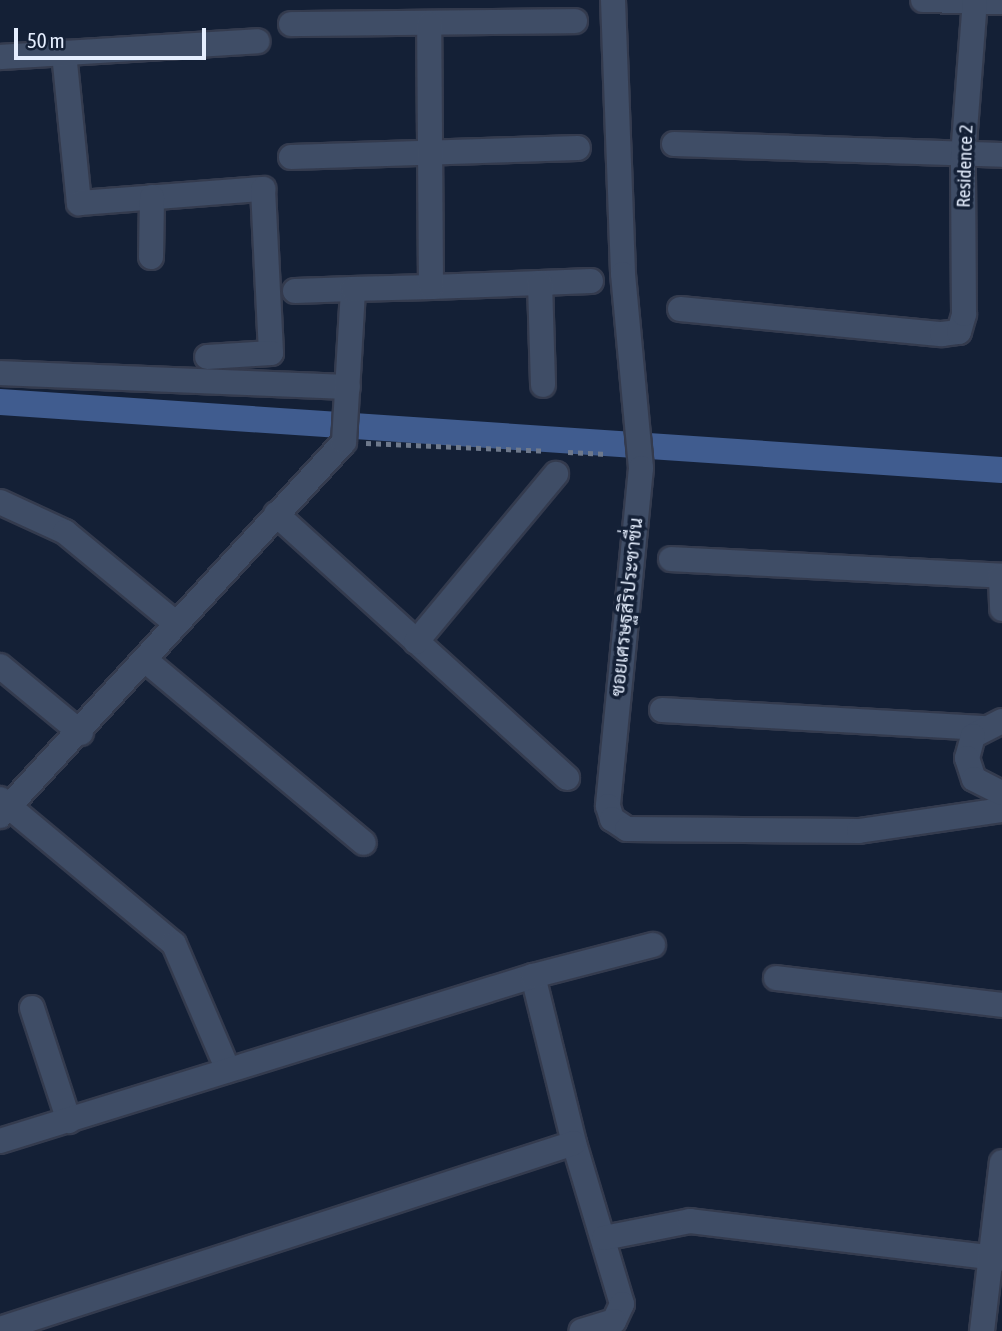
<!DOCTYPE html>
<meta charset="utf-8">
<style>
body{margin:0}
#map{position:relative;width:1002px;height:1331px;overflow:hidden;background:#142036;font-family:"Asap Condensed",Sarabun,sans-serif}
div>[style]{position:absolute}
.canal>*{height:26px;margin:-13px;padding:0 13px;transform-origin:13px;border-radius:13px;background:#405c8f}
.path>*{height:4.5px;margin-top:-2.25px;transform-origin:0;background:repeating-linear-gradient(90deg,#6e798c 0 5px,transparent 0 10px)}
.roads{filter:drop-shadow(2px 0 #343b4e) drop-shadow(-2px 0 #343b4e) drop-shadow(0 2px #343b4e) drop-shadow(0 -2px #343b4e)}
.minor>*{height:24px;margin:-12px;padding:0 12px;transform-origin:12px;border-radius:12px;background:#3f4d66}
span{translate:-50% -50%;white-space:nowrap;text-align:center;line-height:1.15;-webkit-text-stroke:7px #142036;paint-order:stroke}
.street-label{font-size:19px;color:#e5eefe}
.scale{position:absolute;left:14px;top:28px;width:192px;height:32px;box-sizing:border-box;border:4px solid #e5eefe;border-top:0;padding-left:9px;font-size:21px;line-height:24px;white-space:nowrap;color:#e5eefe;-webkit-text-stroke:5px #142036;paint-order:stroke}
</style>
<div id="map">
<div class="canal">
<i style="left:0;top:402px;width:1004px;rotate:3.88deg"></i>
</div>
<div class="path">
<i style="left:366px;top:443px;width:180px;rotate:2.5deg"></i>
<i style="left:568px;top:452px;width:39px;rotate:3deg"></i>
</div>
<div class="roads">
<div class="minor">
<i style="left:613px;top:0;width:274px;rotate:87.9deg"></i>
<i style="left:623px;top:274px;width:195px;rotate:84.7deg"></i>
<i style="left:641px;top:468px;width:340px;rotate:95.6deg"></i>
<i style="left:608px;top:806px;width:14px;rotate:73deg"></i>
<i style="left:612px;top:819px;width:18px;rotate:34deg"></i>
<i style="left:627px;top:829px;width:232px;rotate:0.5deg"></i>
<i style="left:859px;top:831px;width:145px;rotate:-8.4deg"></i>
<i style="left:923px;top:0;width:79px;rotate:1.5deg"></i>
<i style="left:291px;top:24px;width:284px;rotate:-0.6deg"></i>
<i style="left:64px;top:53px;width:151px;rotate:84.3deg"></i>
<i style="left:79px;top:203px;width:185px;rotate:-4.4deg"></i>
<i style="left:263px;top:189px;width:164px;rotate:87.2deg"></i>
<i style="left:271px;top:353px;width:64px;rotate:176.4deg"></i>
<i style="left:0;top:57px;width:258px;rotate:-3.5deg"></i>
<i style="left:674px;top:144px;width:328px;rotate:1.9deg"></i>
<i style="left:291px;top:157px;width:287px;rotate:-1.8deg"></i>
<i style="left:151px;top:257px;width:60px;rotate:-89deg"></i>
<i style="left:540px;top:283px;width:51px;rotate:-2.2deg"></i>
<i style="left:431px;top:287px;width:109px;rotate:-2.1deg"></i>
<i style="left:540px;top:283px;width:102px;rotate:88.3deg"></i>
<i style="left:295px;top:291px;width:58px;rotate:-2deg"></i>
<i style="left:680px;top:309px;width:263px;rotate:5.5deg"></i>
<i style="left:942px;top:334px;width:17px;rotate:-7deg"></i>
<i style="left:959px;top:332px;width:19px;rotate:-74deg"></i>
<i style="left:964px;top:314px;width:158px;rotate:-90.4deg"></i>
<i style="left:963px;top:156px;width:156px;rotate:-85.6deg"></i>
<i style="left:0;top:373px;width:348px;rotate:2.3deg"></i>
<i style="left:0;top:502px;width:72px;rotate:24.8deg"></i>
<i style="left:65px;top:532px;width:141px;rotate:39.5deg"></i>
<i style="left:276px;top:514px;width:393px;rotate:42.2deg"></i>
<i style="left:671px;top:559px;width:330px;rotate:2.9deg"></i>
<i style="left:1001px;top:576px;width:33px;rotate:88deg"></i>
<i style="left:416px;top:642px;width:219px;rotate:-50.2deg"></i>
<i style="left:145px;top:660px;width:285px;rotate:39.9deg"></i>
<i style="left:0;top:666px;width:105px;rotate:39.6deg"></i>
<i style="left:662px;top:710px;width:321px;rotate:3.2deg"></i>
<i style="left:1002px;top:721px;width:33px;rotate:153deg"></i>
<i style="left:973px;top:736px;width:23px;rotate:105deg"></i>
<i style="left:967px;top:758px;width:22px;rotate:72deg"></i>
<i style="left:974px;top:779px;width:31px;rotate:27deg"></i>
<i style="left:0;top:799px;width:226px;rotate:39.8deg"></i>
<i style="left:174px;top:944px;width:137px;rotate:66.8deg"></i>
<i style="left:0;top:816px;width:508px;rotate:-47.39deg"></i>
<i style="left:344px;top:442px;width:153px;rotate:-86.6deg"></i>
<i style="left:353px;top:289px;width:78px;rotate:-1.5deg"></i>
<i style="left:431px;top:287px;width:263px;rotate:-90.4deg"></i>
<i style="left:533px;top:976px;width:172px;rotate:76.2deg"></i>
<i style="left:574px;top:1143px;width:168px;rotate:73.4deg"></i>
<i style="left:622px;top:1304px;width:19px;rotate:115deg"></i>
<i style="left:614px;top:1321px;width:34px;rotate:163deg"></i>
<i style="left:776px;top:978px;width:228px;rotate:6.8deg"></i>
<i style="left:32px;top:1008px;width:119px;rotate:71.9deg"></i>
<i style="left:0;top:1141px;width:558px;rotate:-17.2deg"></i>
<i style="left:533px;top:976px;width:124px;rotate:-14.5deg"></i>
<i style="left:604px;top:1238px;width:88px;rotate:-11.2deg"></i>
<i style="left:690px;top:1221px;width:314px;rotate:6.9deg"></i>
<i style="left:0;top:1329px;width:603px;rotate:-17.95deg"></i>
<i style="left:982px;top:1331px;width:170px;rotate:-83.3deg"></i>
</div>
</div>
<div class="street-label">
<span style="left:965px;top:166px;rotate:-88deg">Residence 2</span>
<span style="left:627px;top:607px;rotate:-84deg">ซอยเศรษฐสิริประชาชื่น</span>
</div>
<div class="scale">50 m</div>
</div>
